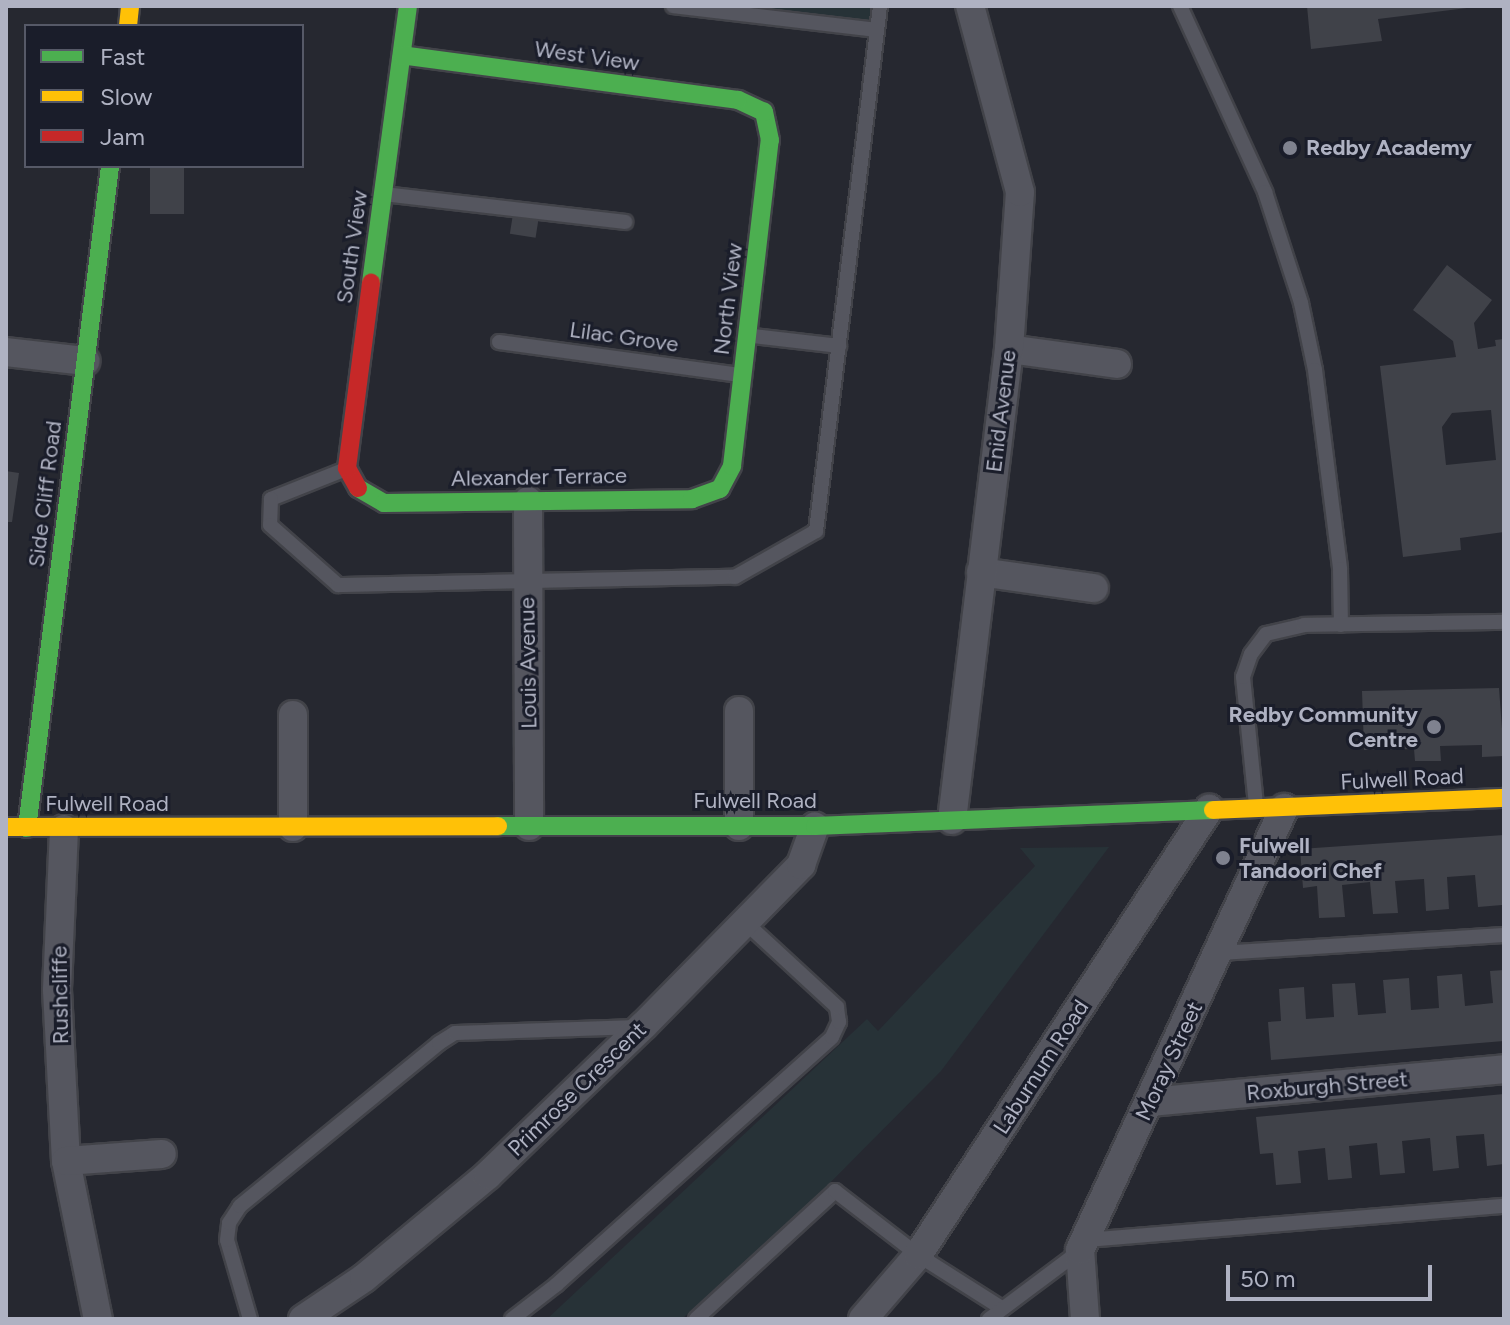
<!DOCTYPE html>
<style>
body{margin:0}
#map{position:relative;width:1510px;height:1325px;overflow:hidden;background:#262830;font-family:Figtree,sans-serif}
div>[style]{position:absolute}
.green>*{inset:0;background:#273237}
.building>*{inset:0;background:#404249;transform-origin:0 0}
.roads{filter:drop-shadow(2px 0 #424349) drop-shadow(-2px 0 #424349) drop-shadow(0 2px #424349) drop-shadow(0 -2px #424349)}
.lane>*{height:14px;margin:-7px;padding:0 7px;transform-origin:7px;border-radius:7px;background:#55565f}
.street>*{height:28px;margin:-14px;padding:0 14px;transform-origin:14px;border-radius:14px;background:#55565f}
.fast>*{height:18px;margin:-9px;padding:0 9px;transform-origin:9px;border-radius:9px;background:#4caf50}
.slow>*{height:18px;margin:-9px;padding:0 9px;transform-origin:9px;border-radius:9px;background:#ffc107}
.jam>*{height:18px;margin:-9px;padding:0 9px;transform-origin:9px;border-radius:9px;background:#c62828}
.dots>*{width:22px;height:22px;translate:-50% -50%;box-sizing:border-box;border:4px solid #1a1d2a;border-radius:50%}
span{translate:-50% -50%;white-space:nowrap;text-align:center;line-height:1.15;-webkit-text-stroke:6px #1a1d2a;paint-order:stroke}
.street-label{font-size:22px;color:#afb2c2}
.poi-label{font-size:22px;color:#afb2c2;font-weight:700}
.left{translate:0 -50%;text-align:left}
.right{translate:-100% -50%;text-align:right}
.frame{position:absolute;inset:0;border:8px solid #afb2c2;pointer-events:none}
.legend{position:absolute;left:24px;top:24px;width:280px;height:144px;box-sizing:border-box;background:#1a1d2a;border:2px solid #565967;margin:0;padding:10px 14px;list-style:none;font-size:24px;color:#afb2c2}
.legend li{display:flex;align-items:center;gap:16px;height:40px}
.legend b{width:40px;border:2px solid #565967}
.scale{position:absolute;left:1226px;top:1265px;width:206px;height:36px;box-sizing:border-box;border:4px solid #afb2c2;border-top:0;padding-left:10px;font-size:24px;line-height:28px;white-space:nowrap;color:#afb2c2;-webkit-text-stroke:6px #1a1d2a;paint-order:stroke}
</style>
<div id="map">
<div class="green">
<i style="clip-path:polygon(673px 6px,880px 6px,877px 30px)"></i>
<i style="clip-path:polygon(1109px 847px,941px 1071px,814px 1199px,682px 1319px,547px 1319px,867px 1019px,878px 1031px,1035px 866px,1020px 848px)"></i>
</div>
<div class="building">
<i style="clip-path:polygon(1307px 6px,1466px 6px,1467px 8px,1378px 19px,1382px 41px,1311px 49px)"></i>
<i style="left:150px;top:166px;width:34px;height:48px"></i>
<i style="left:513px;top:214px;width:26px;height:20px;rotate:9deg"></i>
<i style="clip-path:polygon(evenodd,1447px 265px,1492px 300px,1474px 323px,1478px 349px,1496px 346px,1495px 340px,1504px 339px,1504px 532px,1460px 538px,1461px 550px,1403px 557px,1380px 366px,1456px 357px,1453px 341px,1413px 310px,1447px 265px,1491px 410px,1496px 460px,1446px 465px,1442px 427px,1452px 413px,1491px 410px)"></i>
<i style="clip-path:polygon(6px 471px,19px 473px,12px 522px,6px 522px)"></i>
<i style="clip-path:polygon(1499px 688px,1504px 756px,1482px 757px,1482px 745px,1440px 746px,1441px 761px,1415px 761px,1414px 749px,1364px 750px,1362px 691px)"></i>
<i style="clip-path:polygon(1504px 835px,1502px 905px,1478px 907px,1475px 875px,1447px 877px,1449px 909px,1426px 911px,1424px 879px,1395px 881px,1398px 913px,1373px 914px,1370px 882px,1342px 885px,1345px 917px,1319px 918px,1317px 886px,1303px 888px,1300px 849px)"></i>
<i style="clip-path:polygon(1504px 970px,1504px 1041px,1271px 1060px,1268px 1022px,1281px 1021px,1279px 989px,1304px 987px,1306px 1019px,1334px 1017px,1332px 984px,1355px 983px,1358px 1015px,1386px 1013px,1383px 980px,1409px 978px,1411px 1010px,1439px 1008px,1437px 976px,1462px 974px,1465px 1006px,1493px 1003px,1490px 971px)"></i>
<i style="clip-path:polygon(1504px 1094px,1504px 1164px,1487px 1166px,1484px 1134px,1456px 1136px,1459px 1168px,1433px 1171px,1430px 1138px,1402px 1141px,1405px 1173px,1380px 1175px,1377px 1143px,1349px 1146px,1352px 1178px,1341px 1179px,1328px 1180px,1325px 1148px,1298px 1151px,1301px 1183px,1276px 1185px,1273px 1153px,1260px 1154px,1256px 1117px)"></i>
</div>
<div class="roads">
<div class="lane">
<i style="left:673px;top:6px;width:205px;rotate:6.7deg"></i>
<i style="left:1180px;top:6px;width:205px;rotate:65.4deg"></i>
<i style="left:1265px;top:192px;width:117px;rotate:72deg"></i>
<i style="left:1301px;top:303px;width:68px;rotate:78.2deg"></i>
<i style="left:1315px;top:370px;width:201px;rotate:82.8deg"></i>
<i style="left:1340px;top:569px;width:56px;rotate:89deg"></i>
<i style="left:384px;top:194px;width:243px;rotate:6.6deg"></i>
<i style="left:753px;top:336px;width:87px;rotate:6.6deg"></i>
<i style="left:499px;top:342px;width:243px;rotate:7.8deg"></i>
<i style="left:346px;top:469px;width:81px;rotate:158.2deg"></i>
<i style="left:271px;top:499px;width:26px;rotate:92deg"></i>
<i style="left:270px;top:525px;width:91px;rotate:41.4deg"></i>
<i style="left:338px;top:585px;width:397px;rotate:-1.2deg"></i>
<i style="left:735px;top:577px;width:93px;rotate:-29.6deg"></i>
<i style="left:816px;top:531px;width:529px;rotate:-83.05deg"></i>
<i style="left:1256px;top:805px;width:129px;rotate:-95.8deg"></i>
<i style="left:1243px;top:677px;width:24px;rotate:-71deg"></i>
<i style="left:1251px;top:654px;width:25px;rotate:-53deg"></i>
<i style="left:1266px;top:634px;width:39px;rotate:-13deg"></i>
<i style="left:1304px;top:625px;width:200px;rotate:-0.9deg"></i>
<i style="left:1219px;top:953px;width:286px;rotate:-3.6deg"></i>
<i style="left:1087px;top:1240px;width:418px;rotate:-4.7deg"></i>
<i style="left:250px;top:1319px;width:82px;rotate:-106.2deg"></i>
<i style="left:227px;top:1240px;width:17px;rotate:-83deg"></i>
<i style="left:229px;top:1223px;width:20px;rotate:-57deg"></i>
<i style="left:240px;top:1206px;width:257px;rotate:-39.3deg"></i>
<i style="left:439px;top:1043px;width:19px;rotate:-32deg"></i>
<i style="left:455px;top:1033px;width:184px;rotate:-1.9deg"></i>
<i style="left:512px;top:1319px;width:56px;rotate:-37.7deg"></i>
<i style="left:556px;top:1285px;width:371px;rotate:-41.9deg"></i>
<i style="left:832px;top:1037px;width:17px;rotate:-65deg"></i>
<i style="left:839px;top:1022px;width:15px;rotate:-98deg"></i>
<i style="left:837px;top:1007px;width:122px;rotate:-137.3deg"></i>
<i style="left:696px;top:1319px;width:189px;rotate:-42.6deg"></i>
<i style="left:835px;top:1191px;width:105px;rotate:37.6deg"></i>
<i style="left:918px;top:1255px;width:97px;rotate:32.4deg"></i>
<i style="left:989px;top:1319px;width:114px;rotate:-36.8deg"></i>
</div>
<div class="street">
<i style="left:1009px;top:349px;width:109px;rotate:7.9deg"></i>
<i style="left:6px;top:352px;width:80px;rotate:6.5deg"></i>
<i style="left:528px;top:501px;width:325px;rotate:89.8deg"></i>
<i style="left:981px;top:572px;width:114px;rotate:8.1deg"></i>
<i style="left:952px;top:820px;width:474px;rotate:-83.1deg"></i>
<i style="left:1009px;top:349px;width:157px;rotate:-86deg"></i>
<i style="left:1020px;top:192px;width:193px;rotate:-105deg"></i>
<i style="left:739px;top:826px;width:115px;rotate:-90deg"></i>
<i style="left:293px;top:827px;width:112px;rotate:-90deg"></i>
<i style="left:64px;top:829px;width:161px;rotate:92.5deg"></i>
<i style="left:57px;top:990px;width:171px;rotate:87deg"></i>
<i style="left:66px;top:1161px;width:161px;rotate:78.6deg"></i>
<i style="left:1150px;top:1102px;width:356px;rotate:-5.3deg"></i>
<i style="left:66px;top:1161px;width:96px;rotate:-4.2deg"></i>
<i style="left:303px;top:1319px;width:73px;rotate:-33.9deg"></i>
<i style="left:364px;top:1278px;width:161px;rotate:-39.7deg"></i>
<i style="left:488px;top:1175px;width:215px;rotate:-43.9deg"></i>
<i style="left:643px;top:1026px;width:226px;rotate:-45.5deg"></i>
<i style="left:801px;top:865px;width:41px;rotate:-70.3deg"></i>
<i style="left:863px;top:1319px;width:84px;rotate:-49.3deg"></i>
<i style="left:918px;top:1255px;width:533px;rotate:-56.88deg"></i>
<i style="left:1085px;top:1319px;width:69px;rotate:-94.1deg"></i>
<i style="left:1080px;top:1250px;width:487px;rotate:-65.2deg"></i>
</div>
<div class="fast">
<i style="left:371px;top:283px;width:279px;rotate:-82.4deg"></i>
<i style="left:358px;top:488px;width:30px;rotate:30deg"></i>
<i style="left:384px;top:503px;width:308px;rotate:-0.7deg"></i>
<i style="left:692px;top:499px;width:30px;rotate:-20deg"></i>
<i style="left:720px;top:489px;width:26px;rotate:-62deg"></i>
<i style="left:732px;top:466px;width:328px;rotate:-83.4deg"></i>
<i style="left:770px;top:140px;width:29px;rotate:-102deg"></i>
<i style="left:764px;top:112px;width:29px;rotate:-155deg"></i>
<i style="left:738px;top:100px;width:339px;rotate:-172.4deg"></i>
<i style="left:498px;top:826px;width:317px"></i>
<i style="left:815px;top:826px;width:398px;rotate:-2.3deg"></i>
<i style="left:27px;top:828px;width:667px;rotate:-82.85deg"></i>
</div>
<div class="slow">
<i style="left:128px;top:26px;width:20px;rotate:-84deg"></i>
<i style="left:1213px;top:810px;width:291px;rotate:-2.4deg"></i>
<i style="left:6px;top:827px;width:492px;rotate:-0.1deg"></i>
</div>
<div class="jam">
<i style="left:358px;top:488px;width:23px;rotate:-119deg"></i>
<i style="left:347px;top:468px;width:187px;rotate:-82.6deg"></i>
</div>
</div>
<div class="dots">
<i style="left:1290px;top:148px;background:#7f828f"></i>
<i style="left:1434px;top:727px;background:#7f828f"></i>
<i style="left:1223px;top:858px;background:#7f828f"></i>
</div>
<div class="street-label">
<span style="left:587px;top:56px;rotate:8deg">West View</span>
<span style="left:352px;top:247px;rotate:-82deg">South View</span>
<span style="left:728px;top:299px;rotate:-83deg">North View</span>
<span style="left:624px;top:337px;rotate:8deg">Lilac Grove</span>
<span style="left:1001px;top:411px;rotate:-83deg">Enid Avenue</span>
<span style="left:539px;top:477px;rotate:-1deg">Alexander Terrace</span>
<span style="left:45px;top:494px;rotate:-83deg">Side Cliff Road</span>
<span style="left:528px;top:663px;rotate:-91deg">Louis Avenue</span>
<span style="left:1402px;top:779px;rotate:-3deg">Fulwell Road</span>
<span style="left:755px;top:801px">Fulwell Road</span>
<span style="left:107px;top:804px">Fulwell Road</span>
<span style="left:60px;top:995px;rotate:-91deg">Rushcliffe</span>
<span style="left:1169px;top:1061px;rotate:-65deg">Moray Street</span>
<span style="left:1041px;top:1067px;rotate:-57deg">Laburnum Road</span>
<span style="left:1327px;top:1086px;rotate:-5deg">Roxburgh Street</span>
<span style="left:577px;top:1089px;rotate:-44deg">Primrose Crescent</span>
</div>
<div class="poi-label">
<span class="left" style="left:1306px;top:148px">Redby Academy</span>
<span class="right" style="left:1418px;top:727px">Redby Community<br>Centre</span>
<span class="left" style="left:1239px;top:858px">Fulwell<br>Tandoori Chef</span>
</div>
<div class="frame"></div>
<ul class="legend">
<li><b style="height:10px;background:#4caf50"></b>Fast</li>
<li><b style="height:10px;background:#ffc107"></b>Slow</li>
<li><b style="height:10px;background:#c62828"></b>Jam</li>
</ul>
<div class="scale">50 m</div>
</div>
